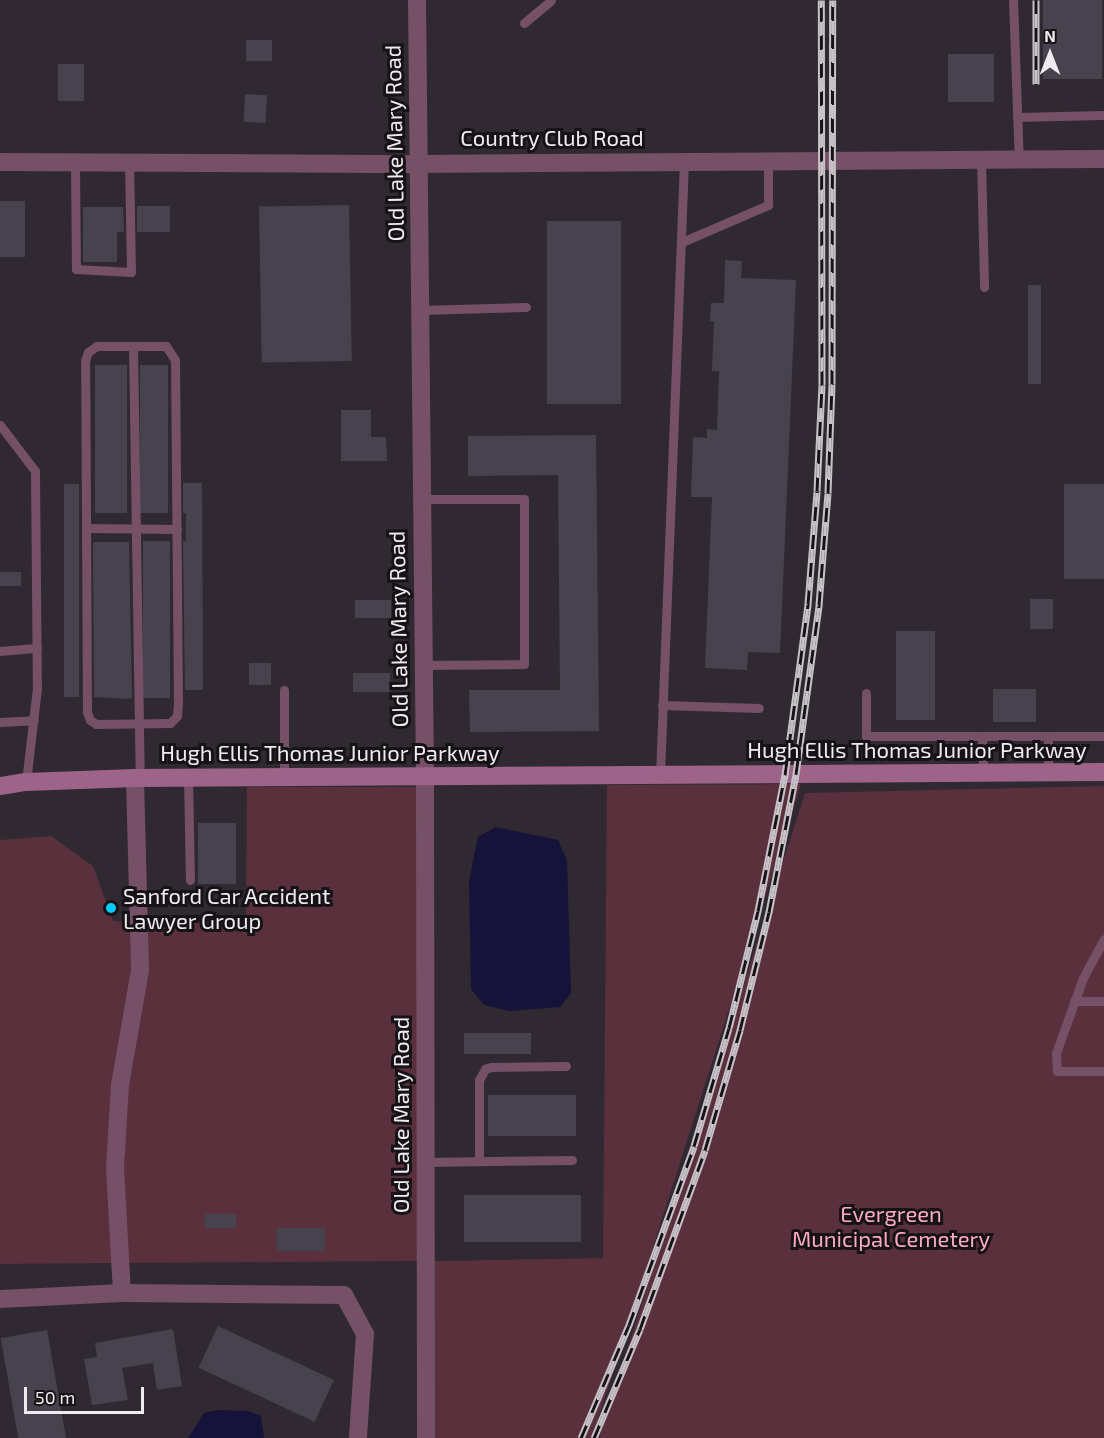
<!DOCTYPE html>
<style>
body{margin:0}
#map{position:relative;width:1104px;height:1438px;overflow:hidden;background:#302931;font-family:"Exo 2",sans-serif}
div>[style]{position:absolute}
.green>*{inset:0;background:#59303c}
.water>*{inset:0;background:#16133a}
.building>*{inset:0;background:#47434e;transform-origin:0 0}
.service>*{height:9px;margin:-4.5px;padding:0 4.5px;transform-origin:4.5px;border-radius:4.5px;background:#755067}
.minor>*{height:18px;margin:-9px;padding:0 9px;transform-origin:9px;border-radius:9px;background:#755067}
.tertiary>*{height:18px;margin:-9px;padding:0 9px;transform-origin:9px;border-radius:9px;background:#755067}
.secondary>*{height:18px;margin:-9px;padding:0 9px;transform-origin:9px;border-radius:9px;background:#9d6389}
.rail>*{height:7px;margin-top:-3.5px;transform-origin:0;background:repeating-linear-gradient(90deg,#161316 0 14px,#c7c1c8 0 28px);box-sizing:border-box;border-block:2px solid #c7c1c8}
.dots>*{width:16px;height:16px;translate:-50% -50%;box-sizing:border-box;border:3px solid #161316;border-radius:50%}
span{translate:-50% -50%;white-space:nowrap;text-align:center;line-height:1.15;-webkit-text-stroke:6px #161316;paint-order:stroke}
.street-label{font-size:22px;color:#f0ebf1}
.poi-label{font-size:22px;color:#f0ebf1}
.left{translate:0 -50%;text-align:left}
.park-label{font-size:22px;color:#feaac2}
.north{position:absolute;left:1020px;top:24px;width:60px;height:60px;-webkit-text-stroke:4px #161316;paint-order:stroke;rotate:0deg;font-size:16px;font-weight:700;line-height:24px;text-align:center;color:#f0ebf1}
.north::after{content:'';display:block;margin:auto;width:21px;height:27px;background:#f0ebf1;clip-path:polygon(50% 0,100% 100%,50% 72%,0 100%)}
.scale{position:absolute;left:24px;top:1387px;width:120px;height:27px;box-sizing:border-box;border:3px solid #f0ebf1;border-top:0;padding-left:8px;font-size:18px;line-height:21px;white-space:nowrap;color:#f0ebf1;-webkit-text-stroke:4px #161316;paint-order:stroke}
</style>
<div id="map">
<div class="green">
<i style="clip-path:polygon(801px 784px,592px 1438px,434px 1438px,433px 1261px,603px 1258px,607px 785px)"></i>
<i style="clip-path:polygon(1104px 786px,1104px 1438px,599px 1438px,805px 793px)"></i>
<i style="clip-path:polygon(247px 787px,417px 787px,417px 1261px,128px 1263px,124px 1169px,128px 1082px,147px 922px,246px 923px)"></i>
<i style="clip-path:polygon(51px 836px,93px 866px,113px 921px,130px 922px,131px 969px,112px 1263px,0 1264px,0 840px)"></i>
</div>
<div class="water">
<i style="clip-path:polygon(496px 827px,558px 840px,567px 860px,571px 993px,560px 1007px,509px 1011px,484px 1005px,471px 989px,469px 881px,478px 837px)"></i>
<i style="clip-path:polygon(217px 1410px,248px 1411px,261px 1416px,264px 1438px,188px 1438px,204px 1413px)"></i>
</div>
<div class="building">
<i style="left:1043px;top:0;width:59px;height:79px"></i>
<i style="left:246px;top:40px;width:26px;height:21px"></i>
<i style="left:948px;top:54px;width:46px;height:48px"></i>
<i style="left:58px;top:64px;width:26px;height:37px"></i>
<i style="left:245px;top:94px;width:22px;height:28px;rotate:3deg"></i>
<i style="left:0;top:201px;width:25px;height:56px"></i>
<i style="left:349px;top:205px;width:156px;height:90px;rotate:89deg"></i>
<i style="left:137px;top:206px;width:33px;height:26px"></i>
<i style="clip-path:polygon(83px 207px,123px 207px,124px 232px,117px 232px,117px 262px,83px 262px)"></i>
<i style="left:547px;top:221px;width:74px;height:183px"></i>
<i style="clip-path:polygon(725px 260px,742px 261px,741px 278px,796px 280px,780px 653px,748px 652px,747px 670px,705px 668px,712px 497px,691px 497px,693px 437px,707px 438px,707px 429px,717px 430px,719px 371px,712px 371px,714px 321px,710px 321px,711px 303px,724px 303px)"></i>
<i style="left:1028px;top:285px;width:13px;height:99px"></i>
<i style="left:95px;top:365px;width:32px;height:148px"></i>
<i style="left:140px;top:365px;width:28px;height:148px"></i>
<i style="clip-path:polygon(341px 410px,371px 410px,371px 437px,386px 437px,387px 461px,341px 461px)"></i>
<i style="clip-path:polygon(596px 435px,599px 731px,470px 732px,469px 690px,560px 690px,558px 475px,468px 476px,468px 436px)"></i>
<i style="clip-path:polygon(183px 483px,202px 483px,203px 690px,185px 690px,183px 541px,186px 541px,186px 513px,183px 513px)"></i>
<i style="left:64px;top:484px;width:15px;height:213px"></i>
<i style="left:1064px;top:484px;width:40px;height:95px"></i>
<i style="left:170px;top:541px;width:157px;height:27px;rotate:90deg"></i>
<i style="clip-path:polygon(93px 542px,129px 542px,132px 698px,127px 699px,94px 697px)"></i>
<i style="left:0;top:572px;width:21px;height:14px"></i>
<i style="left:1030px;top:599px;width:23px;height:30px"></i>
<i style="left:355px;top:600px;width:36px;height:18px"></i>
<i style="left:896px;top:631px;width:39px;height:89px"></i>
<i style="left:249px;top:663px;width:22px;height:22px"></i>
<i style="left:353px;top:673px;width:37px;height:19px"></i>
<i style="left:993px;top:689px;width:43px;height:33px"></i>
<i style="left:198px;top:823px;width:38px;height:61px"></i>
<i style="left:464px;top:1033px;width:67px;height:21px"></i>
<i style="left:488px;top:1095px;width:88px;height:41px"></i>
<i style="left:464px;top:1195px;width:117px;height:47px"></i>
<i style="left:205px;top:1214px;width:31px;height:14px"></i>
<i style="left:277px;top:1228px;width:48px;height:23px"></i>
<i style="left:218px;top:1326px;width:128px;height:46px;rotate:25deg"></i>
<i style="clip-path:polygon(173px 1329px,182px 1386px,157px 1390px,153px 1363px,122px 1368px,128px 1400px,92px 1405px,84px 1359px,97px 1357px,95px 1343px)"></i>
<i style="left:47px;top:1330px;width:110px;height:47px;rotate:80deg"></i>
</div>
<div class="service">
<i style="left:1013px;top:0;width:160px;rotate:87.9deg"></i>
<i style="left:524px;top:23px;width:35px;rotate:-40deg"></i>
<i style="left:1017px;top:117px;width:87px;rotate:-1.3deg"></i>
<i style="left:981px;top:160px;width:127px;rotate:88.6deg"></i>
<i style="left:75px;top:162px;width:107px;rotate:89.5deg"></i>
<i style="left:76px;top:269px;width:55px;rotate:3.1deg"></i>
<i style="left:131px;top:272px;width:110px;rotate:-91deg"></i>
<i style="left:682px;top:242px;width:94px;rotate:-23.3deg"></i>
<i style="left:768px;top:205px;width:44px;rotate:-90deg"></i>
<i style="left:419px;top:310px;width:107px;rotate:-1.6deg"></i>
<i style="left:97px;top:346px;width:69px"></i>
<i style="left:166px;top:346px;width:17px;rotate:57deg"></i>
<i style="left:175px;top:360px;width:343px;rotate:89.5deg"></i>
<i style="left:178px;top:703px;width:13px;rotate:94deg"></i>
<i style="left:177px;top:716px;width:10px;rotate:135deg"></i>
<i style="left:170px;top:723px;width:74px;rotate:179.2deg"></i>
<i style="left:96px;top:724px;width:7px;rotate:-146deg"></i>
<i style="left:90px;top:720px;width:9px;rotate:-111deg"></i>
<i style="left:87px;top:712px;width:351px;rotate:-90.3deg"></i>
<i style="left:85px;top:361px;width:9px;rotate:-72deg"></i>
<i style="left:88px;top:352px;width:11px;rotate:-34deg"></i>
<i style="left:133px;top:346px;width:432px;rotate:89.1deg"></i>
<i style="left:0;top:425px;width:58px;rotate:52.7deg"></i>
<i style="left:35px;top:471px;width:217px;rotate:89.5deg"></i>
<i style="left:37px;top:688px;width:95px;rotate:96.7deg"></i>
<i style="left:420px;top:499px;width:104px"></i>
<i style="left:524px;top:499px;width:165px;rotate:90deg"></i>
<i style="left:524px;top:664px;width:101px;rotate:179.4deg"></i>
<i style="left:86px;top:528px;width:91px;rotate:0.6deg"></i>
<i style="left:0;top:651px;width:37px;rotate:-5deg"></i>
<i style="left:866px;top:693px;width:43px;rotate:90deg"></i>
<i style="left:866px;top:736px;width:116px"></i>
<i style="left:982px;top:736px;width:37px;rotate:88deg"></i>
<i style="left:662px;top:705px;width:97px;rotate:1.8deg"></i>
<i style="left:0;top:722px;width:34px;rotate:-3deg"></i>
<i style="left:982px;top:736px;width:122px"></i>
<i style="left:1048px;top:737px;width:36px;rotate:90deg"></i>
<i style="left:660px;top:775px;width:614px;rotate:-87.76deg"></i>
<i style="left:188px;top:778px;width:102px;rotate:88.9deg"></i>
<i style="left:284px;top:778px;width:88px;rotate:-90deg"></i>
<i style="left:1104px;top:939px;width:44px;rotate:118.3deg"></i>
<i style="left:1083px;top:978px;width:80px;rotate:109.8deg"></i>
<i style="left:1056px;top:1053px;width:18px;rotate:87deg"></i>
<i style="left:1057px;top:1071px;width:47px"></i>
<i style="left:1074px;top:1001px;width:30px"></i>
<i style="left:479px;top:1161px;width:81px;rotate:-90deg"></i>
<i style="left:479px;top:1080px;width:13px;rotate:-61deg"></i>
<i style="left:485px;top:1069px;width:6px;rotate:-18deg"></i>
<i style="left:491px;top:1067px;width:75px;rotate:-0.8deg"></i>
<i style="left:425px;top:1162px;width:147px;rotate:-0.8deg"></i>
</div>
<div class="minor">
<i style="left:122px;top:1293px;width:124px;rotate:-93.2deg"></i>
<i style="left:115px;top:1169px;width:84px;rotate:-86.6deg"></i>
<i style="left:120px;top:1085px;width:117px;rotate:-80.1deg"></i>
<i style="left:140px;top:970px;width:192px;rotate:-91.5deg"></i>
<i style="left:0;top:1299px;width:122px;rotate:-2.8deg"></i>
<i style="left:122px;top:1293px;width:222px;rotate:0.5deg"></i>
<i style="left:344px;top:1295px;width:44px;rotate:61.7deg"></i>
<i style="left:365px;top:1334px;width:104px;rotate:93.9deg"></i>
</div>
<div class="tertiary">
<i style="left:417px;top:0;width:777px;rotate:89.41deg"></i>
<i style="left:425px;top:777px;width:661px;rotate:89.91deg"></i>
<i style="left:0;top:162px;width:419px;rotate:0.3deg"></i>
<i style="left:419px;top:164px;width:685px;rotate:-0.42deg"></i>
</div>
<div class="secondary">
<i style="left:0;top:786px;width:26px;rotate:-9deg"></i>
<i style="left:26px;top:782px;width:109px;rotate:-2.1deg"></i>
<i style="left:135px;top:778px;width:969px;rotate:-0.35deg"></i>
</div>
<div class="rail">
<i style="left:1036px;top:0;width:84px;rotate:90deg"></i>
<i style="left:581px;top:1438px;width:123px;rotate:-67deg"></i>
<i style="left:629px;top:1325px;width:190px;rotate:-70deg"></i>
<i style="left:694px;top:1146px;width:123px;rotate:-73.5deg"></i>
<i style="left:729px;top:1028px;width:121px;rotate:-76.1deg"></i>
<i style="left:758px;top:911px;width:139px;rotate:-78.8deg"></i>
<i style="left:785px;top:775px;width:173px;rotate:-82.3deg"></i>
<i style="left:808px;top:604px;width:113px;rotate:-85.4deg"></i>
<i style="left:817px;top:491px;width:106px;rotate:-87.3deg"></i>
<i style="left:822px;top:385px;width:385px;rotate:-90.1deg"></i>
<i style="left:594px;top:1438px;width:118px;rotate:-67.1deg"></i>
<i style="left:640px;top:1329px;width:190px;rotate:-70deg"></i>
<i style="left:705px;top:1150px;width:125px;rotate:-73.7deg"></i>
<i style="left:740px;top:1030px;width:122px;rotate:-76.2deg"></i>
<i style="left:769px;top:912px;width:141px;rotate:-78.9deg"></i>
<i style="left:796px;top:774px;width:171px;rotate:-82.2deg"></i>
<i style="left:819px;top:605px;width:112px;rotate:-85.4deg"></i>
<i style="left:828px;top:493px;width:109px;rotate:-87.9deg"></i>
<i style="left:832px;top:384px;width:384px;rotate:-89.9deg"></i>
</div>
<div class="dots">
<i style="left:111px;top:908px;background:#06cbf9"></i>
</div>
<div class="street-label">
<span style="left:552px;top:138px">Country Club Road</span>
<span style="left:394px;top:143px;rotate:-91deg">Old Lake Mary Road</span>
<span style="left:398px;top:629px;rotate:-91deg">Old Lake Mary Road</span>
<span style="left:917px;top:750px">Hugh Ellis Thomas Junior Parkway</span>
<span style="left:330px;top:753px">Hugh Ellis Thomas Junior Parkway</span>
<span style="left:401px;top:1115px;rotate:-90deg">Old Lake Mary Road</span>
</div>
<div class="poi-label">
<span class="left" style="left:123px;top:908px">Sanford Car Accident<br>Lawyer Group</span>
</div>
<div class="park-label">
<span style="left:891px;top:1226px">Evergreen<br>Municipal Cemetery</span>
</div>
<div class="north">N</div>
<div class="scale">50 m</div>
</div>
